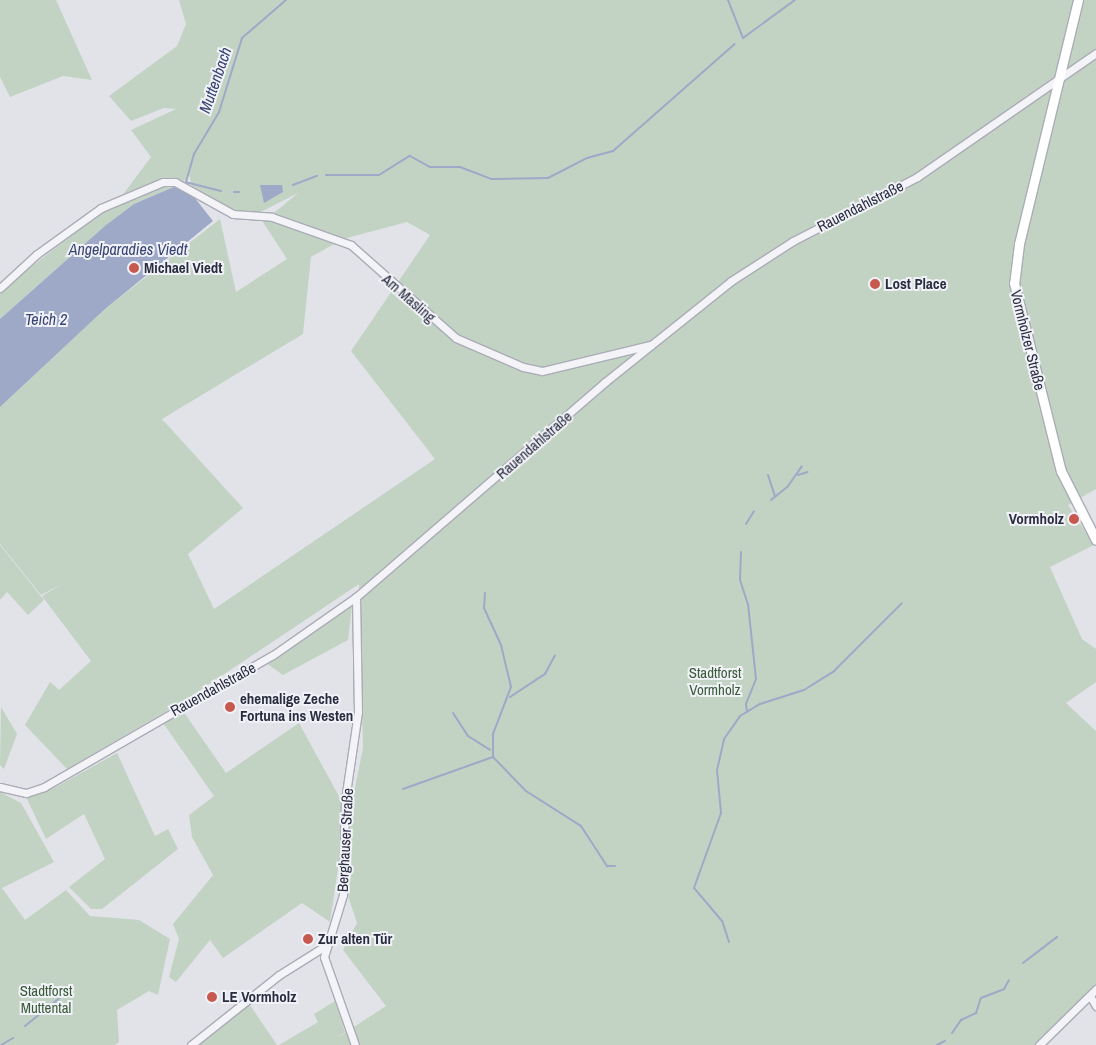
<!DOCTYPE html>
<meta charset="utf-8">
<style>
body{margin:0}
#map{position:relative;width:1096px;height:1045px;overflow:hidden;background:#e1e3e9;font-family:"Archivo Narrow",sans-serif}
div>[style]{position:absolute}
.green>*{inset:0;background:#c3d3c3}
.water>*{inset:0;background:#9ea9c7}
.stream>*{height:2px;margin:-1px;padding:0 1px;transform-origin:1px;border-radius:1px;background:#9ea9c7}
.roads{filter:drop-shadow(1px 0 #aaacb6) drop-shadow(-1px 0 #aaacb6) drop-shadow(0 1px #aaacb6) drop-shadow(0 -1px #aaacb6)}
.minor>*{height:7px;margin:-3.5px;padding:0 3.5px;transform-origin:3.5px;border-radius:3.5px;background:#f4f4f8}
.major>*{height:9px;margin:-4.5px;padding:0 4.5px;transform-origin:4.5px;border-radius:4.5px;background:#fff}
.dots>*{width:14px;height:14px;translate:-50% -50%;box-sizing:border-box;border:2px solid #f1f2f7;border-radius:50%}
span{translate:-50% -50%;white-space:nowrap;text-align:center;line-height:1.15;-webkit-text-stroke:4px #f1f2f7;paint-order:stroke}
.street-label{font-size:15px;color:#2a2d40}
.poi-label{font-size:15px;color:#2a2d40;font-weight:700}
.left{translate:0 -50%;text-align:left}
.right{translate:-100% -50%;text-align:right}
.park-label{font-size:15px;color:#395b3a}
.water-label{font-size:16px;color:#374372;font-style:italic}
</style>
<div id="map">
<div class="green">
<i style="clip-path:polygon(0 0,56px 0,92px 80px,63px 76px,10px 97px,0 77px)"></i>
<i style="clip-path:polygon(evenodd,179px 0,1096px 0,1096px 489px,1068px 505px,1094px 545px,1050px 567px,1082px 639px,1096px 649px,1096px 682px,1066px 703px,1096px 731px,1096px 985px,1034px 1045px,279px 1045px,318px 1022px,314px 1014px,335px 1001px,345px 1032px,337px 1038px,386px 1006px,343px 950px,357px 923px,348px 896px,348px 822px,363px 748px,359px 584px,187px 699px,67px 769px,25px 725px,50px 682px,59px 690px,91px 661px,42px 596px,62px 584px,41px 595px,0 544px,0 407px,105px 309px,220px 219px,236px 292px,287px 259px,263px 222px,298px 193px,259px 213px,228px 209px,193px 191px,189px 174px,183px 183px,134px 204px,106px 225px,0 319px,0 291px,121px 197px,151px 157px,131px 130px,176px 109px,164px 108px,131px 121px,109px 96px,177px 46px,186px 24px,179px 0,407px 222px,430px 235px,351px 351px,435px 459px,214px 609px,188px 554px,243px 508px,162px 419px,303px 334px,311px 257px,343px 239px,407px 222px)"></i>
<i style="clip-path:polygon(0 545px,44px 600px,28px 615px,7px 592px,0 600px)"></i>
<i style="clip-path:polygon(352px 606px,348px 640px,283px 675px,266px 663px)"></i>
<i style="clip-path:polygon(1px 707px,17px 734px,4px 769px,0 765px)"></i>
<i style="clip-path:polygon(183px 711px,226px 773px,299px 723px,341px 800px,340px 855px,330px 922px,302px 903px,223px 958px,210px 940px,176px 982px,169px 977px,179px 939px,173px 924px,213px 875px,192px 837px,189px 815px,214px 796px,163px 723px)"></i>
<i style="clip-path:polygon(117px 753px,155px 836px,168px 829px,178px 849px,102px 909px,91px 909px,69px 887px,105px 859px,84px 814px,46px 839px,26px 797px,54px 788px)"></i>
<i style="clip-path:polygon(0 792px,21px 803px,54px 862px,2px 888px,25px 920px,66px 890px,90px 916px,139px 920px,170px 939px,158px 995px,149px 991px,117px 1010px,119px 1042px,115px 1045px,0 1045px)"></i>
<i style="clip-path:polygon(248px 1002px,277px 1045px,196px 1045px)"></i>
</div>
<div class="water">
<i style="clip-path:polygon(183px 183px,213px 221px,105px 309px,0 407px,0 319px,106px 225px,134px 204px)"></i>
<i style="clip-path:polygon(260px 185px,282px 185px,283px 192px,264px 203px)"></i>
</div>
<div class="stream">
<i style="left:728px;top:0;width:41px;rotate:68.5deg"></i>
<i style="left:743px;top:38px;width:64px;rotate:-36.2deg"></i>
<i style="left:326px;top:175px;width:53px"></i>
<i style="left:379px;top:175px;width:36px;rotate:-32deg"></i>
<i style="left:410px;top:156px;width:23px;rotate:29deg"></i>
<i style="left:430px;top:167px;width:30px"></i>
<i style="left:460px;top:167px;width:34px;rotate:21deg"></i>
<i style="left:492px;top:179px;width:56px;rotate:-1deg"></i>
<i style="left:548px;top:178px;width:44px;rotate:-27.1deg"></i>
<i style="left:587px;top:158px;width:27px;rotate:-15deg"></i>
<i style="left:613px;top:151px;width:162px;rotate:-41.3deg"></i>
<i style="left:293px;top:185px;width:26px;rotate:-21deg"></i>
<i style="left:221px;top:191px;width:36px;rotate:-166deg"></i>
<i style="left:186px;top:182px;width:29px;rotate:-74deg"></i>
<i style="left:194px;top:154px;width:49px;rotate:-59.2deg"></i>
<i style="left:219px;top:112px;width:77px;rotate:-72.7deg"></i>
<i style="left:242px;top:38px;width:58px;rotate:-40.8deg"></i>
<i style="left:234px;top:192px;width:5px"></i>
<i style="left:768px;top:475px;width:22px;rotate:72deg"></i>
<i style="left:798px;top:475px;width:10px;rotate:-17deg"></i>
<i style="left:771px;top:500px;width:22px;rotate:-39deg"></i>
<i style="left:788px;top:486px;width:24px;rotate:-55deg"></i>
<i style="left:746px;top:524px;width:15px;rotate:-58deg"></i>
<i style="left:741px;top:552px;width:28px;rotate:92deg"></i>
<i style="left:740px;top:580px;width:25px;rotate:72deg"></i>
<i style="left:748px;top:604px;width:75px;rotate:83.9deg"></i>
<i style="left:756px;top:679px;width:27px;rotate:112deg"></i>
<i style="left:746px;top:704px;width:8px;rotate:83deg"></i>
<i style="left:485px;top:593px;width:15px;rotate:94deg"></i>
<i style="left:484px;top:608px;width:41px;rotate:65.3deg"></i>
<i style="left:501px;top:645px;width:43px;rotate:76.6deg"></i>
<i style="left:511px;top:687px;width:50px;rotate:111deg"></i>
<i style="left:493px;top:734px;width:23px;rotate:90deg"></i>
<i style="left:493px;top:757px;width:47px;rotate:45.9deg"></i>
<i style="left:526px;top:791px;width:65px;rotate:32.5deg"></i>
<i style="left:581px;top:826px;width:48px;rotate:57deg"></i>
<i style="left:607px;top:866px;width:8px"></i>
<i style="left:510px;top:697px;width:42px;rotate:-33.3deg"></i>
<i style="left:545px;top:674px;width:21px;rotate:-62deg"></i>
<i style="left:453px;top:713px;width:27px;rotate:57deg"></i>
<i style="left:468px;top:736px;width:26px;rotate:32deg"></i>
<i style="left:403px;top:789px;width:96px;rotate:-19.6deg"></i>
<i style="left:729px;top:942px;width:22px;rotate:-108deg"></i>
<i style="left:722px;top:921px;width:43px;rotate:-130.3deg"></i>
<i style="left:694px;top:888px;width:80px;rotate:-70.2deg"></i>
<i style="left:721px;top:813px;width:43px;rotate:-95.3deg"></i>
<i style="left:717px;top:770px;width:32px;rotate:-77deg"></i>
<i style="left:724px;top:739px;width:28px;rotate:-55deg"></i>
<i style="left:740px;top:716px;width:23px;rotate:-31deg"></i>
<i style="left:760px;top:704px;width:46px;rotate:-17.7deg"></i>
<i style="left:804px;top:690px;width:36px;rotate:-32deg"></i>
<i style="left:834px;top:671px;width:96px;rotate:-45deg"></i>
<i style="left:1023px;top:963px;width:43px;rotate:-37.4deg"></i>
<i style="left:25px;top:1026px;width:48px;rotate:-39deg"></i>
<i style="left:952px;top:1033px;width:16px;rotate:-55deg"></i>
<i style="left:961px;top:1020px;width:17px;rotate:-25deg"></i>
<i style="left:976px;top:1013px;width:16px;rotate:-72deg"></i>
<i style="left:981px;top:998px;width:25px;rotate:-21deg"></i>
<i style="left:1004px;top:989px;width:10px;rotate:-61deg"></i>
<i style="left:1px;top:1045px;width:14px;rotate:-30deg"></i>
<i style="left:937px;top:1045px;width:9px;rotate:-27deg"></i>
</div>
<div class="roads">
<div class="minor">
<i style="left:0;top:288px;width:50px;rotate:-42.6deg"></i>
<i style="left:37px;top:254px;width:79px;rotate:-35.7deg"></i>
<i style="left:101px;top:208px;width:67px;rotate:-22.8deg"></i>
<i style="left:163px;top:182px;width:12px"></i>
<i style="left:175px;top:182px;width:66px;rotate:28.9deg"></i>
<i style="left:233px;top:214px;width:39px;rotate:4deg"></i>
<i style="left:272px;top:217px;width:84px;rotate:19.5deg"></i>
<i style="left:351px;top:245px;width:140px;rotate:41.5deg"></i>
<i style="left:456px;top:338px;width:73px;rotate:23.4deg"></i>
<i style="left:523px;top:367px;width:19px;rotate:12deg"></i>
<i style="left:542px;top:371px;width:111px;rotate:-13.5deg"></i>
<i style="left:0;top:787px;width:27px;rotate:13deg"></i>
<i style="left:26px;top:793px;width:19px;rotate:-18deg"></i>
<i style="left:44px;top:787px;width:264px;rotate:-30deg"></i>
<i style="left:273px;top:655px;width:101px;rotate:-34.9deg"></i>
<i style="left:356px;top:597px;width:329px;rotate:-40.8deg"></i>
<i style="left:605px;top:382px;width:161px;rotate:-38.7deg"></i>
<i style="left:731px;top:281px;width:74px;rotate:-32.8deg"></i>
<i style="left:793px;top:241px;width:140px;rotate:-27.3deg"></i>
<i style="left:917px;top:177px;width:218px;rotate:-34.7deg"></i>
<i style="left:1090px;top:996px;width:12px;rotate:59deg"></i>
<i style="left:191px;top:1045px;width:112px;rotate:-38.5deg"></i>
<i style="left:279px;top:975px;width:54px;rotate:-32.2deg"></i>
<i style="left:355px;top:1045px;width:93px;rotate:-109.4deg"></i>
<i style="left:324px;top:957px;width:65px;rotate:-73deg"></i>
<i style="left:343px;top:895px;width:95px;rotate:-88.8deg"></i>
<i style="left:345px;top:800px;width:89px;rotate:-81.6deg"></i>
<i style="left:358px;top:712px;width:115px;rotate:-91deg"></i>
<i style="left:1039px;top:1045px;width:80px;rotate:-44.5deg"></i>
</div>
<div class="major">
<i style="left:1078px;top:0;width:251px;rotate:103.6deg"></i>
<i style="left:1019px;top:244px;width:39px;rotate:97deg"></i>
<i style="left:1014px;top:283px;width:194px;rotate:76deg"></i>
<i style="left:1061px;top:471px;width:77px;rotate:63.1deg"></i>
</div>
</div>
<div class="dots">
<i style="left:134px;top:268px;background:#c7584e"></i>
<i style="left:875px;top:284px;background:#c7584e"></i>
<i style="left:1074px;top:519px;background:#c7584e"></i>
<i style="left:230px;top:707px;background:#c7584e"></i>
<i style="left:308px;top:939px;background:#c7584e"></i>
<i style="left:212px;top:997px;background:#c7584e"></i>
</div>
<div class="street-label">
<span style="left:860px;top:206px;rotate:-27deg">Rauendahlstraße</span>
<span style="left:409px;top:298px;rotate:41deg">Am Masling</span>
<span style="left:1028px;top:340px;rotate:76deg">Vormholzer Straße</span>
<span style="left:534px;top:445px;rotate:-41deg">Rauendahlstraße</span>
<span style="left:213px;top:689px;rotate:-29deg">Rauendahlstraße</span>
<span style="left:345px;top:840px;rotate:-87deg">Berghauser Straße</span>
</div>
<div class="poi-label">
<span class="left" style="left:144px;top:268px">Michael Viedt</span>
<span class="left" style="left:885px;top:284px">Lost Place</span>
<span class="right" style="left:1064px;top:519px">Vormholz</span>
<span class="left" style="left:240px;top:707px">ehemalige Zeche<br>Fortuna ins Westen</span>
<span class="left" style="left:318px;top:939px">Zur alten Tür</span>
<span class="left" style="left:222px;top:997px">LE Vormholz</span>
</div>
<div class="park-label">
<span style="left:715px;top:681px">Stadtforst<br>Vormholz</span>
<span style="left:46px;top:999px">Stadtforst<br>Muttental</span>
</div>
<div class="water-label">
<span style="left:215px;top:80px;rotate:-71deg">Muttenbach</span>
<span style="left:128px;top:249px">Angelparadies Viedt</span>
<span style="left:46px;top:319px">Teich 2</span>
</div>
</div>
